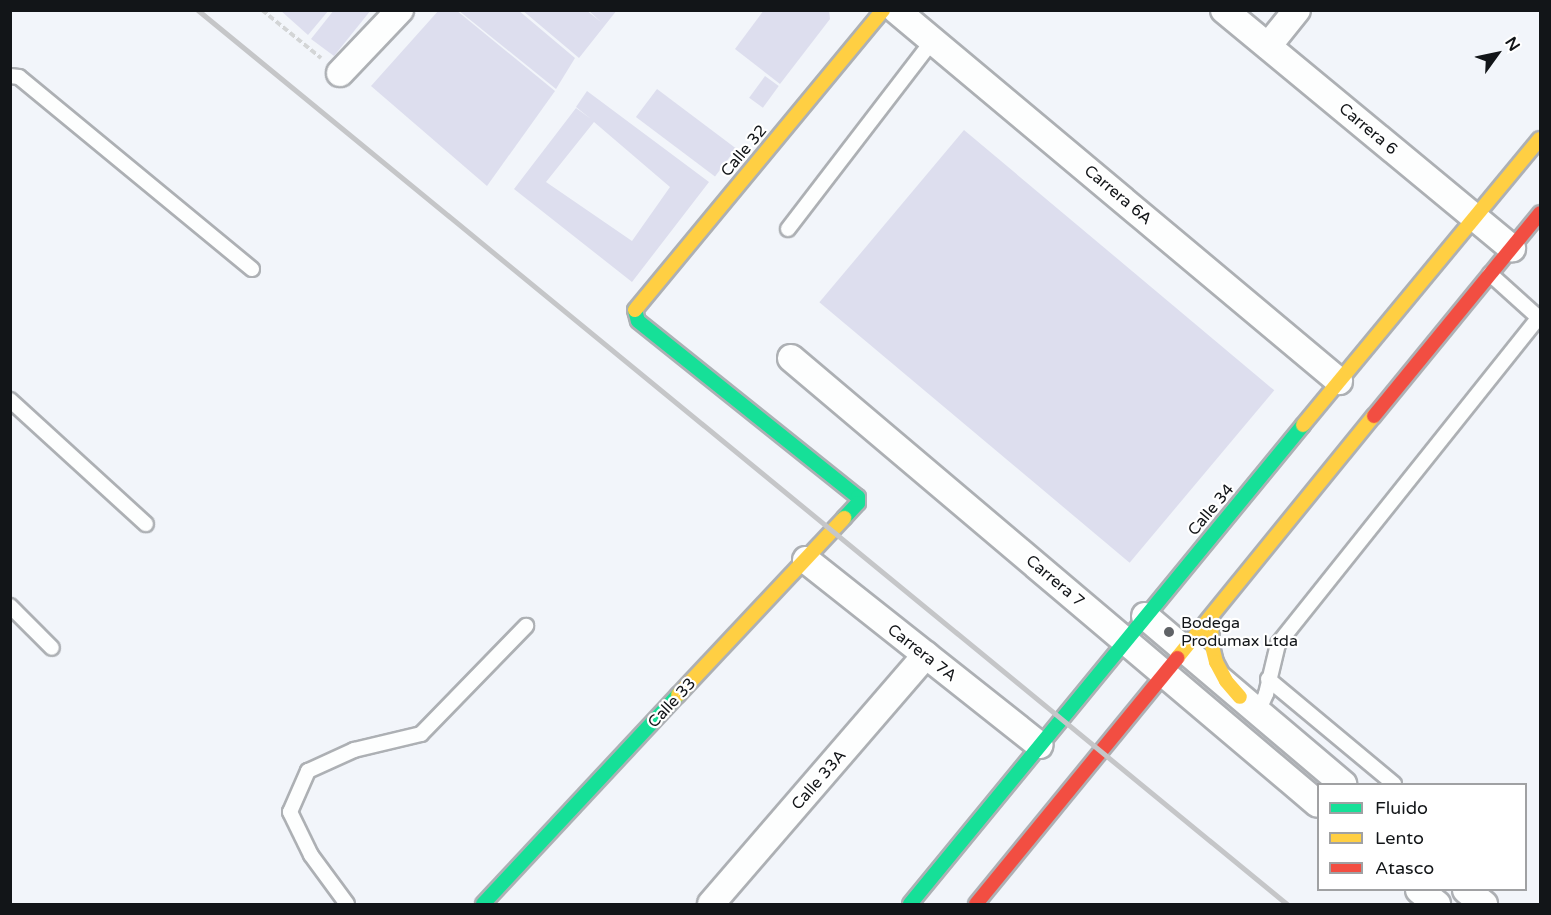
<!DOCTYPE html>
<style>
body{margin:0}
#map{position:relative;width:1551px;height:915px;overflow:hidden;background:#f2f5fa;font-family:"Varela Round",sans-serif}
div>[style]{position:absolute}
.building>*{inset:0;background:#dddeee;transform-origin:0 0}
.path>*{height:4px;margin-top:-2px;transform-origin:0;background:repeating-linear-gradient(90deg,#d3d5d6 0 6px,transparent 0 9px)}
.roads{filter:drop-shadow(2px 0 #adb0b4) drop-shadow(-2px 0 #adb0b4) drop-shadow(0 2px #adb0b4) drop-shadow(0 -2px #adb0b4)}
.lane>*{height:14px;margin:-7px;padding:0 7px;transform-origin:7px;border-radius:7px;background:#fdfefe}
.street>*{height:26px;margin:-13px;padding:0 13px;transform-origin:13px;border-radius:13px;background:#fdfefe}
.fast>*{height:14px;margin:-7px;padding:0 7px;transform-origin:7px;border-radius:7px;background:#16e098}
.slow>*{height:14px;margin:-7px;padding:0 7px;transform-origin:7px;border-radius:7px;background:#ffcf43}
.jam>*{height:14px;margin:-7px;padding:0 7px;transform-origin:7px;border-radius:7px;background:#f24e42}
.rail>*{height:4.5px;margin:-2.25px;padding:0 2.25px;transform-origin:2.25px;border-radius:2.25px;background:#c5c6c8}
.dots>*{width:16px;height:16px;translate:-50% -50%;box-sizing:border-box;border:3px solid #fff;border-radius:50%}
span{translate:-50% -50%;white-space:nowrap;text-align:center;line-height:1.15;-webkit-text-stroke:4.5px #fff;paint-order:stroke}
.street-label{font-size:16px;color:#121518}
.poi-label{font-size:16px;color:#121518}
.left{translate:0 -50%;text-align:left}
.frame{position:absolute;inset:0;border:12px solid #121518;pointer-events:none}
.legend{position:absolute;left:1317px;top:783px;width:210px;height:108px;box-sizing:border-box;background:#fff;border:2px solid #a0a1a3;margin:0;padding:8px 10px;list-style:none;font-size:18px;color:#121518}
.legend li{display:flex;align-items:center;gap:12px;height:30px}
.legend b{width:30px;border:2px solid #a0a1a3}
.north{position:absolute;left:1467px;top:24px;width:60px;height:60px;-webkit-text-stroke:4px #fff;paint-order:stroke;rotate:57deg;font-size:16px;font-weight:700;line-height:24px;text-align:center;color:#121518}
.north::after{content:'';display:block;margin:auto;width:21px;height:27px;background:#121518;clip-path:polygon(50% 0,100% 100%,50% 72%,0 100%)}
</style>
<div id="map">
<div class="building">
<i style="clip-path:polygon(280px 10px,329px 10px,308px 35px)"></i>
<i style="clip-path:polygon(334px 10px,371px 10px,334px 56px,311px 39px)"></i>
<i style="clip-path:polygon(439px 10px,456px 10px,555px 91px,487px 186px,371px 86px)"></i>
<i style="clip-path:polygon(458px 10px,518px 10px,575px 58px,556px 89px)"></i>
<i style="clip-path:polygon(522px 10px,586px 10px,601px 22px,588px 10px,617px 10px,579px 58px)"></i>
<i style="clip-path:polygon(764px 10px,829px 10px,830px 19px,780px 84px,735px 49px)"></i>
<i style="left:765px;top:76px;width:17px;height:27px;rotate:36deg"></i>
<i style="left:657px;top:89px;width:99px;height:35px;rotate:37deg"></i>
<i style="clip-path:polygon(evenodd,587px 91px,709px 182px,632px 282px,514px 189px,576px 108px,591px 119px,576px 107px,587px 91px,594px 122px,670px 187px,632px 241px,546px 182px,594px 122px)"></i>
<i style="left:964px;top:130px;width:405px;height:225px;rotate:40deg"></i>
</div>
<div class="path">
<i style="left:262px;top:10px;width:76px;rotate:39.1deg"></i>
</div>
<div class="roads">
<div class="lane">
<i style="left:10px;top:76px;width:9px;rotate:6deg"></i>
<i style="left:19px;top:77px;width:302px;rotate:39.5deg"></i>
<i style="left:788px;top:229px;width:238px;rotate:-52.5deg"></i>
<i style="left:1490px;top:274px;width:67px;rotate:42deg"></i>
<i style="left:10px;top:400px;width:184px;rotate:42.4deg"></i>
<i style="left:10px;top:606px;width:59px;rotate:45deg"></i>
<i style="left:1268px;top:679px;width:164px;rotate:39.8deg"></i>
<i style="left:1258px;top:712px;width:20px;rotate:-66deg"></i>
<i style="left:1266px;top:694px;width:51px;rotate:-76.5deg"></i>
<i style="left:1278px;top:644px;width:418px;rotate:-51.4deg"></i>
<i style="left:347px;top:904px;width:61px;rotate:-126.3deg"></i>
<i style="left:311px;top:855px;width:48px;rotate:-116deg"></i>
<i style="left:290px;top:812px;width:45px;rotate:-66.3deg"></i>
<i style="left:308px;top:771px;width:51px;rotate:-24.5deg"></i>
<i style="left:354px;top:750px;width:69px;rotate:-13.4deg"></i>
<i style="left:421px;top:734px;width:151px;rotate:-45.8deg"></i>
</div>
<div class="street">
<i style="left:896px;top:10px;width:578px;rotate:39.95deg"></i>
<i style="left:1224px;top:10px;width:374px;rotate:39.6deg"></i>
<i style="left:1268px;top:46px;width:46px;rotate:-51.1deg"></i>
<i style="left:340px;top:73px;width:87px;rotate:-46.4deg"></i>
<i style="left:791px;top:358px;width:690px;rotate:40.24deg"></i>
<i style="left:806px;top:560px;width:298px;rotate:38.4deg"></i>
<i style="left:1145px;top:616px;width:260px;rotate:40.3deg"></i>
<i style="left:1419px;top:890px;width:23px;rotate:38deg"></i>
<i style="left:1466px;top:890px;width:23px;rotate:38deg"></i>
<i style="left:711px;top:904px;width:329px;rotate:-49.2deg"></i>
</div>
<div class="fast">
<i style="left:635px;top:310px;width:11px;rotate:75deg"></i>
<i style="left:638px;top:321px;width:282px;rotate:38.7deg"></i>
<i style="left:858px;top:497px;width:6px;rotate:90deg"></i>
<i style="left:858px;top:503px;width:21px;rotate:133deg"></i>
<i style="left:483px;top:904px;width:286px;rotate:-47deg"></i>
<i style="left:910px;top:904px;width:620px;rotate:-50.63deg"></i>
</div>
<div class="slow">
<i style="left:635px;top:310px;width:389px;rotate:-50.4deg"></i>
<i style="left:1303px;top:425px;width:371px;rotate:-50.4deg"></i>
<i style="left:1212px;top:618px;width:24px;rotate:92deg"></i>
<i style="left:1211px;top:642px;width:21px;rotate:76deg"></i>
<i style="left:1216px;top:662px;width:21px;rotate:62deg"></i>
<i style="left:1226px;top:681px;width:21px;rotate:49deg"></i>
<i style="left:1177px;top:658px;width:312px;rotate:-50.9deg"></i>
<i style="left:678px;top:695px;width:243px;rotate:-46.8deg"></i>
</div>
<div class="jam">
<i style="left:1374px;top:416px;width:262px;rotate:-50.7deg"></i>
<i style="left:976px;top:904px;width:318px;rotate:-50.7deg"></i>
</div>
</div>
<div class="rail">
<i style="left:198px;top:10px;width:1409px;rotate:39.38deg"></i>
</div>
<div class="dots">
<i style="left:1169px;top:632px;background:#606367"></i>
</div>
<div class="street-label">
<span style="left:1368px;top:129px;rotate:40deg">Carrera 6</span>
<span style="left:744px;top:151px;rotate:-50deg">Calle 32</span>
<span style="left:1118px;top:195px;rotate:40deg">Carrera 6A</span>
<span style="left:1211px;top:510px;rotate:-50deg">Calle 34</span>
<span style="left:1055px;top:581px;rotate:40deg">Carrera 7</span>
<span style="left:922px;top:653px;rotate:38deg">Carrera 7A</span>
<span style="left:672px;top:703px;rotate:-47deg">Calle 33</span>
<span style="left:819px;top:780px;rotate:-49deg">Calle 33A</span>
</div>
<div class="poi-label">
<span class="left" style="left:1181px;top:632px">Bodega<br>Produmax Ltda</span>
</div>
<div class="frame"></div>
<ul class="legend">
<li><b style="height:8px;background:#16e098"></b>Fluido</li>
<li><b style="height:8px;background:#ffcf43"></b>Lento</li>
<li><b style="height:8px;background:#f24e42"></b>Atasco</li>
</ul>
<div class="north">N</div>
</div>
